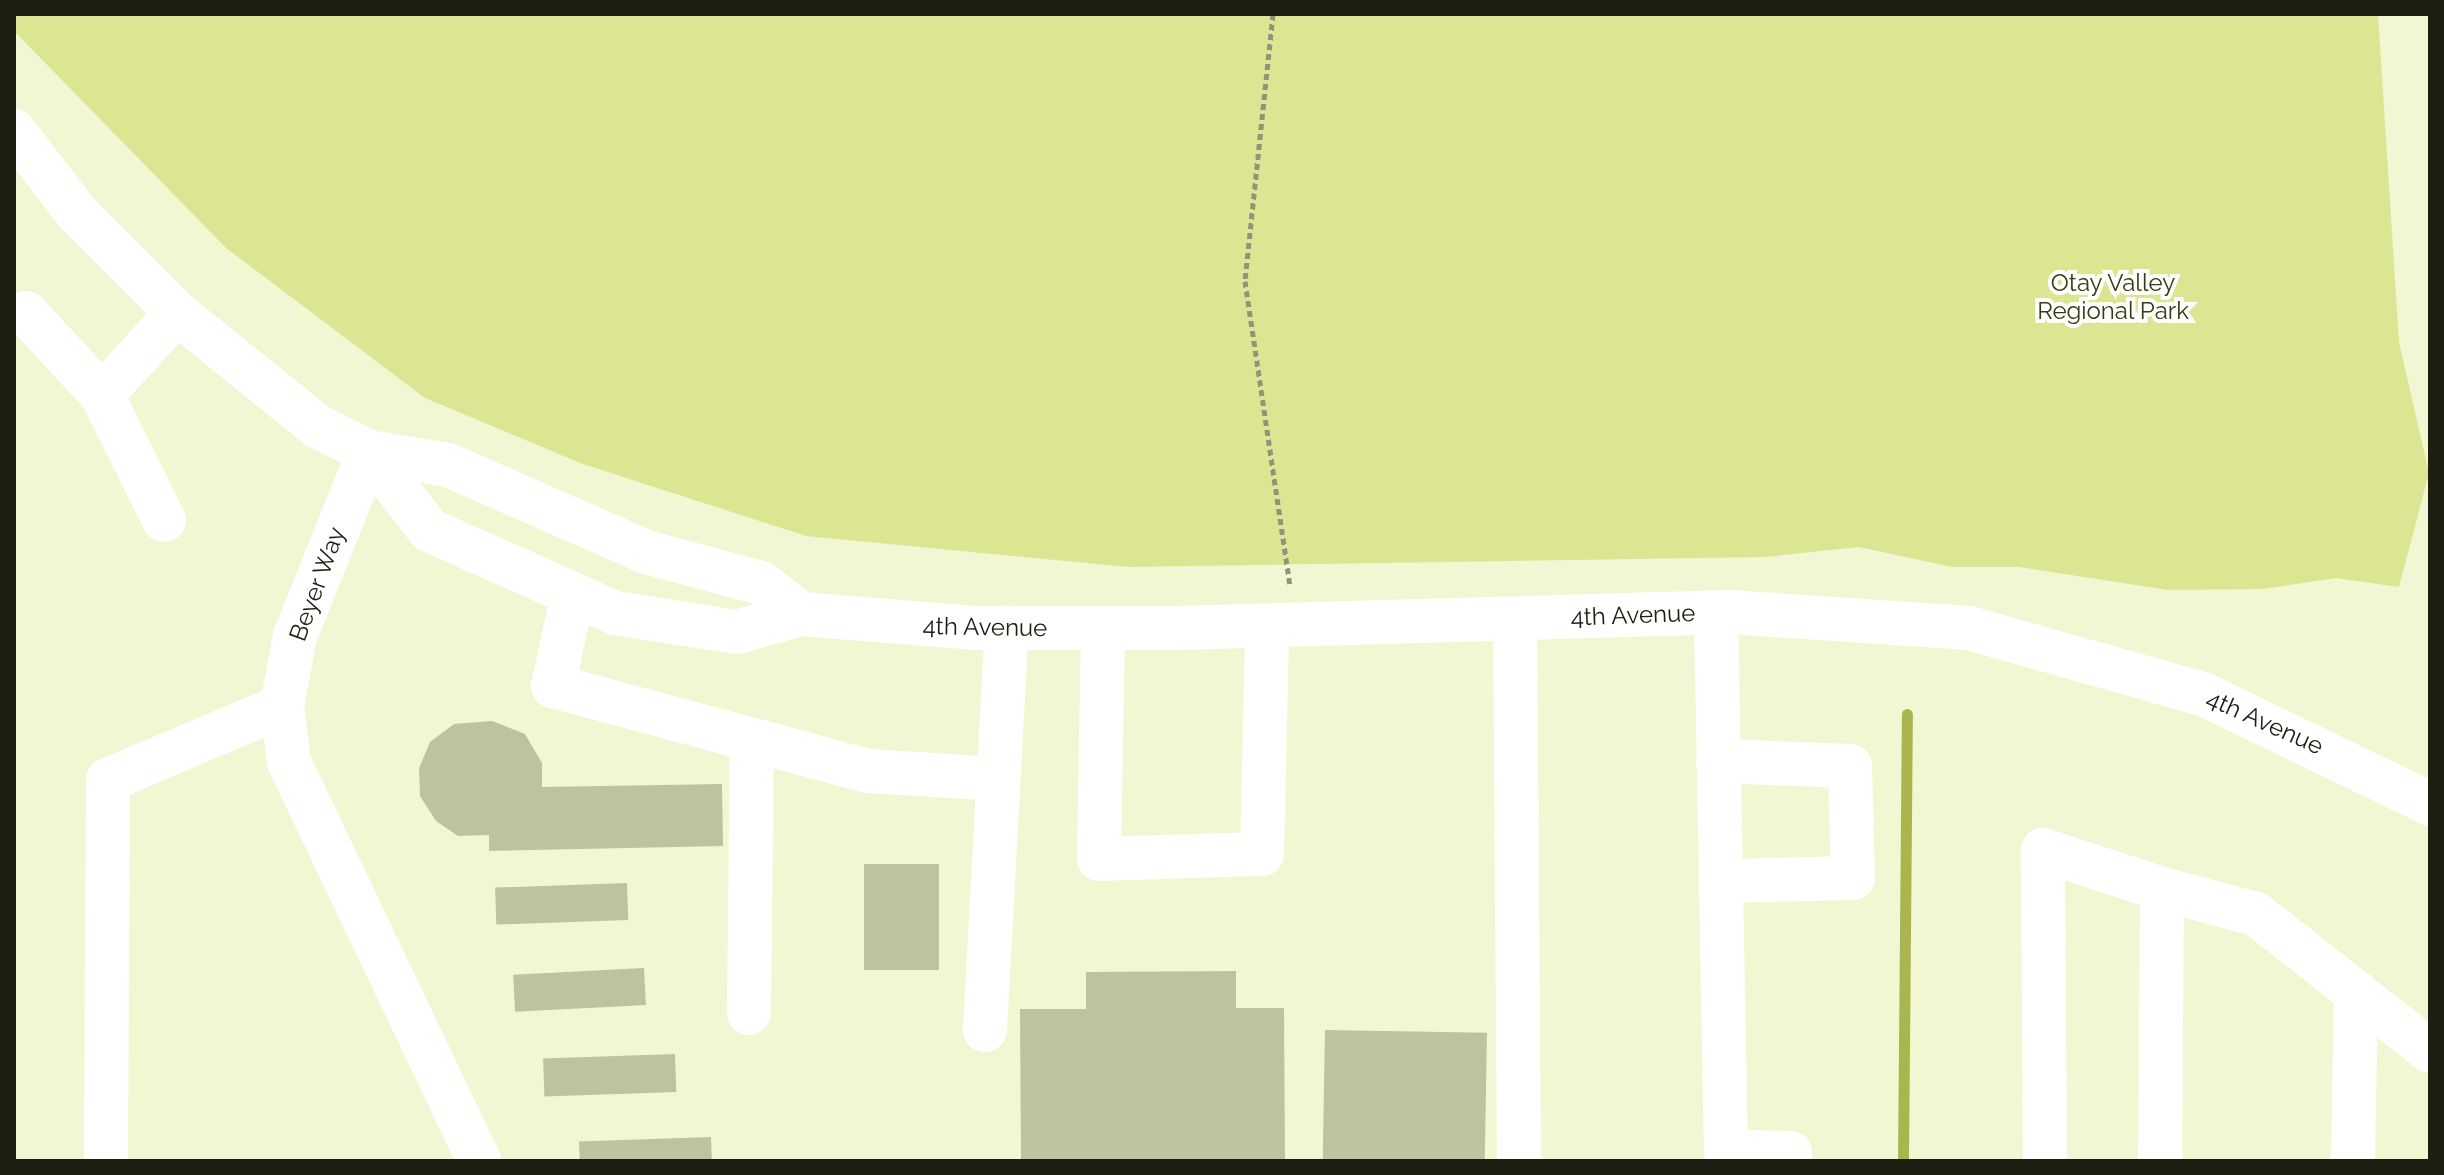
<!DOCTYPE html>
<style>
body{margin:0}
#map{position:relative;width:2444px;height:1175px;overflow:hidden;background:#f2f7d3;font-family:Raleway,sans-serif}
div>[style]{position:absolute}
.green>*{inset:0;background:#dbe592}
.stream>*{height:11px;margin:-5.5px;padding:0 5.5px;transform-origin:5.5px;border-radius:5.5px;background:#abb54d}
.building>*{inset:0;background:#bdc29f;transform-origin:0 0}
.path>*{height:5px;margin-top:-2.5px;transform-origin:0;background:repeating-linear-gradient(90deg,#91947b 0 6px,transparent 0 10px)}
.minor>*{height:44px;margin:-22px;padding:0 22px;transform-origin:22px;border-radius:22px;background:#fff}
.major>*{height:44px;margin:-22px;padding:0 22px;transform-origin:22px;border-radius:22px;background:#fff}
span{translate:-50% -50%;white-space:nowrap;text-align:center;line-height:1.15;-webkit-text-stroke:8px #fff;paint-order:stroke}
.park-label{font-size:24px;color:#373b0f}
.street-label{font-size:24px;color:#1d1e11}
.frame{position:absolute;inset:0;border:16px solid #1d1e11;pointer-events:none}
</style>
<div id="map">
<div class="green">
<i style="clip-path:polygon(14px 14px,2378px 14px,2399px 342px,2429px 473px,2399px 587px,2336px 578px,2263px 589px,2168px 590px,2019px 567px,1952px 567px,1859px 547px,1765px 557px,1128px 567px,806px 536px,583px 464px,425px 398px,226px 248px,14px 31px)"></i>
</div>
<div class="stream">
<i style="left:1903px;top:1161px;width:447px;rotate:-89.5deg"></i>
</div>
<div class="building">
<i style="clip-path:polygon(492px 721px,525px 734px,542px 763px,542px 787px,722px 784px,723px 846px,489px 851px,489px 835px,458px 836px,436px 821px,420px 796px,419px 768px,430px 742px,454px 724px)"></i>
<i style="left:864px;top:864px;width:75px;height:106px"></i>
<i style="left:627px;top:883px;width:37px;height:132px;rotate:88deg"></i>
<i style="left:644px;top:968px;width:37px;height:131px;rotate:87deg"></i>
<i style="clip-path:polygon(1236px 971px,1236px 1008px,1284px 1008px,1285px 1161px,1021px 1161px,1020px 1009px,1086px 1009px,1086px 972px)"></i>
<i style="left:1325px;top:1030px;width:162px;height:131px;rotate:1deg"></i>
<i style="left:675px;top:1054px;width:38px;height:132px;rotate:88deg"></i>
<i style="left:711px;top:1137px;width:24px;height:132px;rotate:88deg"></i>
</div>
<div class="path">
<i style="left:1273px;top:14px;width:268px;rotate:96deg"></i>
<i style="left:1245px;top:281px;width:306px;rotate:81.6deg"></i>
</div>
<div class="minor">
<i style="left:26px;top:313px;width:112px;rotate:47.2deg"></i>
<i style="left:164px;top:520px;width:140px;rotate:-116.4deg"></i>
<i style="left:102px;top:395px;width:111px;rotate:-47.6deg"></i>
<i style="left:573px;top:594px;width:94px;rotate:102.3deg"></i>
<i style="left:553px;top:686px;width:327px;rotate:15.1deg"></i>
<i style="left:869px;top:771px;width:129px;rotate:3.5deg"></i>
<i style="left:1716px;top:613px;width:538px;rotate:88.94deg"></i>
<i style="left:1726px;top:1151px;width:64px;rotate:1.8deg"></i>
<i style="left:1790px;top:1153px;width:8px;rotate:90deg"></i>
<i style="left:1515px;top:619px;width:542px;rotate:89.58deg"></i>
<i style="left:1103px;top:628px;width:231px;rotate:91deg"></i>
<i style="left:1099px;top:859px;width:163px;rotate:-1.8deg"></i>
<i style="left:1262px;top:854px;width:228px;rotate:-88.7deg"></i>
<i style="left:1718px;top:761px;width:132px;rotate:2.2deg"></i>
<i style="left:1850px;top:766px;width:112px;rotate:88.5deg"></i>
<i style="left:1853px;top:878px;width:132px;rotate:178.7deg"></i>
<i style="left:2162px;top:889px;width:97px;rotate:14.9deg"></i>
<i style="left:2256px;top:914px;width:221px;rotate:38.2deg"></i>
<i style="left:749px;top:1013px;width:273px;rotate:-89.4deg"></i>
<i style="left:985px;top:1030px;width:403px;rotate:-86.9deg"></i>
<i style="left:106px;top:1161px;width:381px;rotate:-89.7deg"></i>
<i style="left:108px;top:780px;width:189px;rotate:-23deg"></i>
<i style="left:2045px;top:1161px;width:311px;rotate:-90.4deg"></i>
<i style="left:2043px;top:850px;width:125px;rotate:18.1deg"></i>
<i style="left:2162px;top:889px;width:272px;rotate:90.4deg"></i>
<i style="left:2353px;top:1161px;width:169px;rotate:-89deg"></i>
</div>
<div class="major">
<i style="left:14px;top:131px;width:103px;rotate:52.5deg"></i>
<i style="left:77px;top:213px;width:141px;rotate:45deg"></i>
<i style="left:177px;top:313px;width:180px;rotate:38.9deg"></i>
<i style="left:317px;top:426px;width:58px;rotate:26.6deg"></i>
<i style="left:369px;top:452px;width:80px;rotate:9.3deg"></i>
<i style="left:448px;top:465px;width:216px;rotate:23.7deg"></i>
<i style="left:646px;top:552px;width:119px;rotate:15.1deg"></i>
<i style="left:761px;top:583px;width:51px;rotate:37.8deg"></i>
<i style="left:369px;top:452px;width:98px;rotate:52.4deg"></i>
<i style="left:429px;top:530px;width:204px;rotate:24deg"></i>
<i style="left:615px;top:613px;width:123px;rotate:8.9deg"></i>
<i style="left:737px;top:632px;width:66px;rotate:-15.7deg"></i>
<i style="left:801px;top:614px;width:176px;rotate:4.6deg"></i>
<i style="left:976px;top:628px;width:202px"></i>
<i style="left:1178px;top:628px;width:551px;rotate:-1.66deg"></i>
<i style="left:1729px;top:612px;width:241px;rotate:3.8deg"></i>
<i style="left:1969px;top:628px;width:245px;rotate:15.8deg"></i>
<i style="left:2205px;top:695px;width:250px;rotate:25.8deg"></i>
<i style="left:369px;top:452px;width:198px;rotate:111.9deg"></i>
<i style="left:295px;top:636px;width:71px;rotate:100.5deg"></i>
<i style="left:282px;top:706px;width:56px;rotate:82.9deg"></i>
<i style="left:289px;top:762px;width:442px;rotate:64.5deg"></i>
</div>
<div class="park-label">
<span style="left:2113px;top:297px">Otay Valley<br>Regional Park</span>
</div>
<div class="street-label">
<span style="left:317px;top:584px;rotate:-70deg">Beyer Way</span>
<span style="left:1633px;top:615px;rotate:-2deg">4th Avenue</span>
<span style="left:985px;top:627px;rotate:1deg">4th Avenue</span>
<span style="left:2265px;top:722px;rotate:24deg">4th Avenue</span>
</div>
<div class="frame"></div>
</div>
